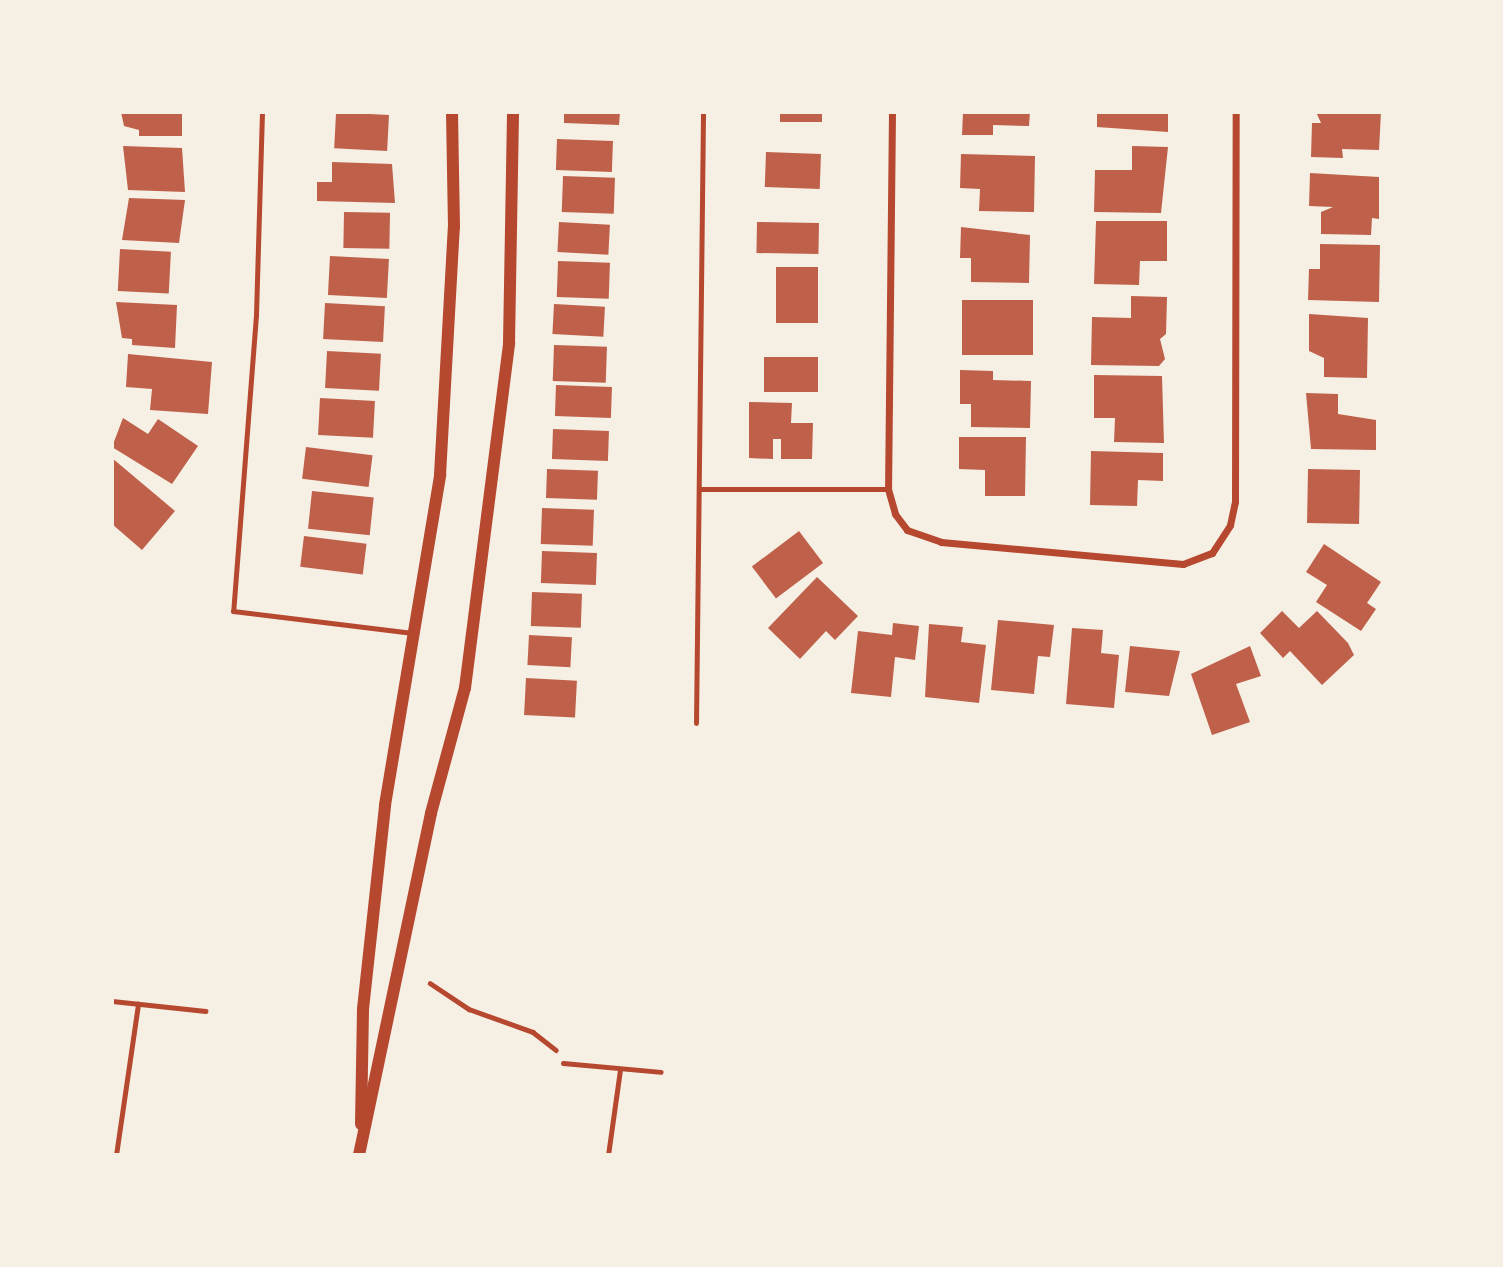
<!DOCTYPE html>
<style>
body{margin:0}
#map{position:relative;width:1503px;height:1267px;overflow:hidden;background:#f6efe4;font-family:Arial,sans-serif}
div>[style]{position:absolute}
.building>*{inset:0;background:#bf614a;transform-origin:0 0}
.path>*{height:4.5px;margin:-2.25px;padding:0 2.25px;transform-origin:2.25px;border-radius:2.25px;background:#b5482f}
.service>*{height:5px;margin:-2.5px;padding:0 2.5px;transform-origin:2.5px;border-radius:2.5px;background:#b5482f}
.minor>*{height:7px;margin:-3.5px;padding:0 3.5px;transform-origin:3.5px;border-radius:3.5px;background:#b5482f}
.tertiary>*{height:12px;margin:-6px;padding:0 6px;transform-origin:6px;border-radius:6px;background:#b5482f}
span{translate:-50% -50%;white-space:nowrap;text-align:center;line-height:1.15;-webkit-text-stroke:5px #f6efe4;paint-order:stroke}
.frame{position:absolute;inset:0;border:114px solid #f6efe4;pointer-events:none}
</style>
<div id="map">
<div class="building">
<i style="clip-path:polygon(121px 112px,182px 112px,182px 136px,139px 136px,139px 130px,124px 126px)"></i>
<i style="clip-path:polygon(564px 112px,620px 112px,619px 125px,564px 123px)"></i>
<i style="left:780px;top:112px;width:42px;height:10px"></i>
<i style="clip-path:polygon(963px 112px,1030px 112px,1029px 126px,993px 125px,993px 135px,962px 135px)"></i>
<i style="clip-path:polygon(1097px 112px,1168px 112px,1168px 132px,1097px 127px)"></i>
<i style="clip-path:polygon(1316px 112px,1381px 112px,1379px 150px,1342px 149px,1343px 158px,1311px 157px,1312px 123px,1321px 123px)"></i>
<i style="left:389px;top:115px;width:36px;height:53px;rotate:93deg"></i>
<i style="left:557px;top:139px;width:56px;height:31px;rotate:2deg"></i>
<i style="clip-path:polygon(123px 146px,182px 148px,185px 192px,128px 190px)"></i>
<i style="clip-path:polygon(1132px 146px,1168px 147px,1161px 213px,1094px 212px,1095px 170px,1132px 170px)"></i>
<i style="left:766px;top:152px;width:55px;height:35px;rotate:2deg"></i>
<i style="clip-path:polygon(961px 154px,1035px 156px,1034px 212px,979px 211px,980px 189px,960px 188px)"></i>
<i style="clip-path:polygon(332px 162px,392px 164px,395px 203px,317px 201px,317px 182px,332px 182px)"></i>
<i style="clip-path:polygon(1310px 173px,1379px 177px,1379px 219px,1372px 218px,1371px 235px,1321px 234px,1321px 212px,1333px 207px,1309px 206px)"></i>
<i style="left:563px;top:176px;width:52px;height:36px;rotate:2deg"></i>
<i style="clip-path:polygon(129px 198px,185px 200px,179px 243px,122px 240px)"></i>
<i style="left:344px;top:212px;width:46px;height:36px;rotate:1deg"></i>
<i style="clip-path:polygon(1096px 221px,1167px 221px,1167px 261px,1140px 261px,1139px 285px,1094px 284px)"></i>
<i style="left:559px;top:222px;width:51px;height:30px;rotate:3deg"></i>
<i style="left:757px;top:222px;width:62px;height:31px;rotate:1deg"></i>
<i style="clip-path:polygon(961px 227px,1030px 235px,1029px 283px,971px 282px,971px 258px,960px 258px)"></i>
<i style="clip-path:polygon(1320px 244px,1380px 245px,1379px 302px,1308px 300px,1309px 269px,1320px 269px)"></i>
<i style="left:120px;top:249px;width:51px;height:42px;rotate:3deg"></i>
<i style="left:330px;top:256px;width:59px;height:39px;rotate:3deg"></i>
<i style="left:558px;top:261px;width:52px;height:36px;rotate:2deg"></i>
<i style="left:776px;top:267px;width:42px;height:56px"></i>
<i style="clip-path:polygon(1131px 296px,1167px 297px,1166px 334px,1160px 339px,1165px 359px,1159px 366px,1091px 365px,1092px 317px,1131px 318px)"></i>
<i style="left:962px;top:300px;width:71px;height:55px"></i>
<i style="clip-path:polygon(116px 302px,177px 305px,175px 348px,132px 345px,132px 339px,122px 338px)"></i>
<i style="left:325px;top:303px;width:60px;height:36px;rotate:3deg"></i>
<i style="left:554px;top:304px;width:51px;height:30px;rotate:3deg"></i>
<i style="clip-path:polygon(1309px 314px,1368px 318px,1367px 378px,1324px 377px,1324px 358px,1309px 351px)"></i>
<i style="left:554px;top:345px;width:53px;height:36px;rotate:2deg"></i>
<i style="left:327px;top:351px;width:54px;height:37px;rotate:3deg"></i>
<i style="clip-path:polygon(128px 354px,212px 362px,208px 414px,150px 410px,152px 389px,126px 387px)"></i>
<i style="left:764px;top:357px;width:54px;height:35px"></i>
<i style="clip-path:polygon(960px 370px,993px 371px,993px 380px,1031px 381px,1030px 428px,971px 427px,971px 404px,960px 404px)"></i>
<i style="clip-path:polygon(1094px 375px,1162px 376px,1164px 443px,1114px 442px,1115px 418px,1094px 418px)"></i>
<i style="left:556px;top:385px;width:56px;height:31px;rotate:2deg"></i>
<i style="clip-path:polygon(1306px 393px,1338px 394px,1338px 414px,1376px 420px,1376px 450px,1311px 449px)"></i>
<i style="left:320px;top:398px;width:55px;height:37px;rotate:3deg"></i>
<i style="clip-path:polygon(749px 402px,792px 403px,791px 423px,813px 423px,812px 459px,781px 459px,781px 439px,773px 439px,773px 459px,749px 458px)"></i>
<i style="clip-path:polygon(123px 418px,148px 434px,158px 419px,198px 446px,172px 484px,112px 447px)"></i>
<i style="left:553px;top:429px;width:56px;height:30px;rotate:2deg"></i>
<i style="clip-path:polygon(959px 437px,1026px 437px,1025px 496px,985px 496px,985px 470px,959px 469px)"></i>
<i style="left:306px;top:447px;width:67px;height:32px;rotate:7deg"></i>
<i style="clip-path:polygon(1091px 451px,1163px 453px,1163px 481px,1138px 480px,1137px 506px,1090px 505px)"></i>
<i style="clip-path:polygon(112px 458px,175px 511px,142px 550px,112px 524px)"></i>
<i style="left:547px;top:469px;width:51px;height:29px;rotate:2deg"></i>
<i style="left:1308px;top:469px;width:52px;height:54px;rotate:1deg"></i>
<i style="left:312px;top:491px;width:62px;height:38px;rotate:6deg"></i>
<i style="left:542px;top:508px;width:52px;height:36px;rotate:2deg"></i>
<i style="left:799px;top:531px;width:40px;height:59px;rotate:53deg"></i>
<i style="left:304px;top:536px;width:63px;height:31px;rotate:7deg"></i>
<i style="clip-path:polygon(1324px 544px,1381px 582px,1367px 603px,1376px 609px,1361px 631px,1316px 602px,1327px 585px,1306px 572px)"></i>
<i style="left:542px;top:551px;width:55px;height:32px;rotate:2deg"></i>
<i style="clip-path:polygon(817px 577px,858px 616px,835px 640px,826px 631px,800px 659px,768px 628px)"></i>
<i style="left:532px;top:592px;width:50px;height:34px;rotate:2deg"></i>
<i style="clip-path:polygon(1282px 611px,1299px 628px,1317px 611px,1348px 643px,1354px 655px,1322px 685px,1290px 651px,1283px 658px,1260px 633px)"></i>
<i style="clip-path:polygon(998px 620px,1054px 625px,1050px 657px,1038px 656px,1034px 694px,991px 690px)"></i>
<i style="clip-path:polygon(893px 623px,919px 626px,915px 660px,895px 657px,891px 697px,851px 693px,858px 631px,892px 635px)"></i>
<i style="clip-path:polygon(929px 624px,963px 627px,961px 642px,986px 645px,979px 703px,925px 697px)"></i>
<i style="clip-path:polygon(1072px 628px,1103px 630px,1101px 653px,1119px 655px,1114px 708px,1066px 704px)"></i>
<i style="left:529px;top:635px;width:43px;height:30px;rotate:3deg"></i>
<i style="clip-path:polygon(1130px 646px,1180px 651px,1169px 696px,1125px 692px)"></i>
<i style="clip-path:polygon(1250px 646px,1261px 676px,1236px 684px,1250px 722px,1212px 735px,1191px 674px)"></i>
<i style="left:526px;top:678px;width:51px;height:37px;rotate:3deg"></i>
</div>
<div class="path">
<i style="left:430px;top:983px;width:47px;rotate:33.7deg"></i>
<i style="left:469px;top:1009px;width:68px;rotate:19.8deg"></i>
<i style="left:533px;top:1032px;width:29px;rotate:38deg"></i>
</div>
<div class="service">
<i style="left:262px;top:112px;width:203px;rotate:91.7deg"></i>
<i style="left:256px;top:315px;width:297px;rotate:94.4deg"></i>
<i style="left:233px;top:611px;width:179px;rotate:7deg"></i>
<i style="left:701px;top:489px;width:187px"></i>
<i style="left:696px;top:723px;width:611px;rotate:-89.34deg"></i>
<i style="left:112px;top:1001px;width:94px;rotate:6.1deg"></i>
<i style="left:563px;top:1063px;width:98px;rotate:5.2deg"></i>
<i style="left:116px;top:1155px;width:153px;rotate:-81.7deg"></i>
<i style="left:608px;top:1155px;width:86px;rotate:-82deg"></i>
</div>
<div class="minor">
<i style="left:892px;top:112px;width:377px;rotate:90.6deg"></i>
<i style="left:888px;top:489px;width:26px;rotate:74deg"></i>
<i style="left:895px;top:514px;width:20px;rotate:53deg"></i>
<i style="left:907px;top:530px;width:36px;rotate:19deg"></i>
<i style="left:941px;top:542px;width:243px;rotate:5.2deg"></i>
<i style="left:1183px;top:564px;width:31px;rotate:-21deg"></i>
<i style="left:1212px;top:553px;width:33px;rotate:-57deg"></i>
<i style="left:1230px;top:525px;width:24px;rotate:-78deg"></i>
<i style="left:1235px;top:502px;width:390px;rotate:-89.9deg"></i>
</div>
<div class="tertiary">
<i style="left:361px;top:1124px;width:115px;rotate:-89deg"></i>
<i style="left:363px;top:1009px;width:205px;rotate:-83.8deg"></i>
<i style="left:385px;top:805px;width:335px;rotate:-80.5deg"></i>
<i style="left:440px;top:475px;width:248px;rotate:-86.8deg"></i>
<i style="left:454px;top:227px;width:115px;rotate:-91deg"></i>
<i style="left:359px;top:1155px;width:349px;rotate:-78.1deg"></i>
<i style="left:431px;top:813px;width:130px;rotate:-74.8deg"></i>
<i style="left:465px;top:688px;width:348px;rotate:-82.7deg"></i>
<i style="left:509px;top:343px;width:231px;rotate:-89deg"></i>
</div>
<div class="frame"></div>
</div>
